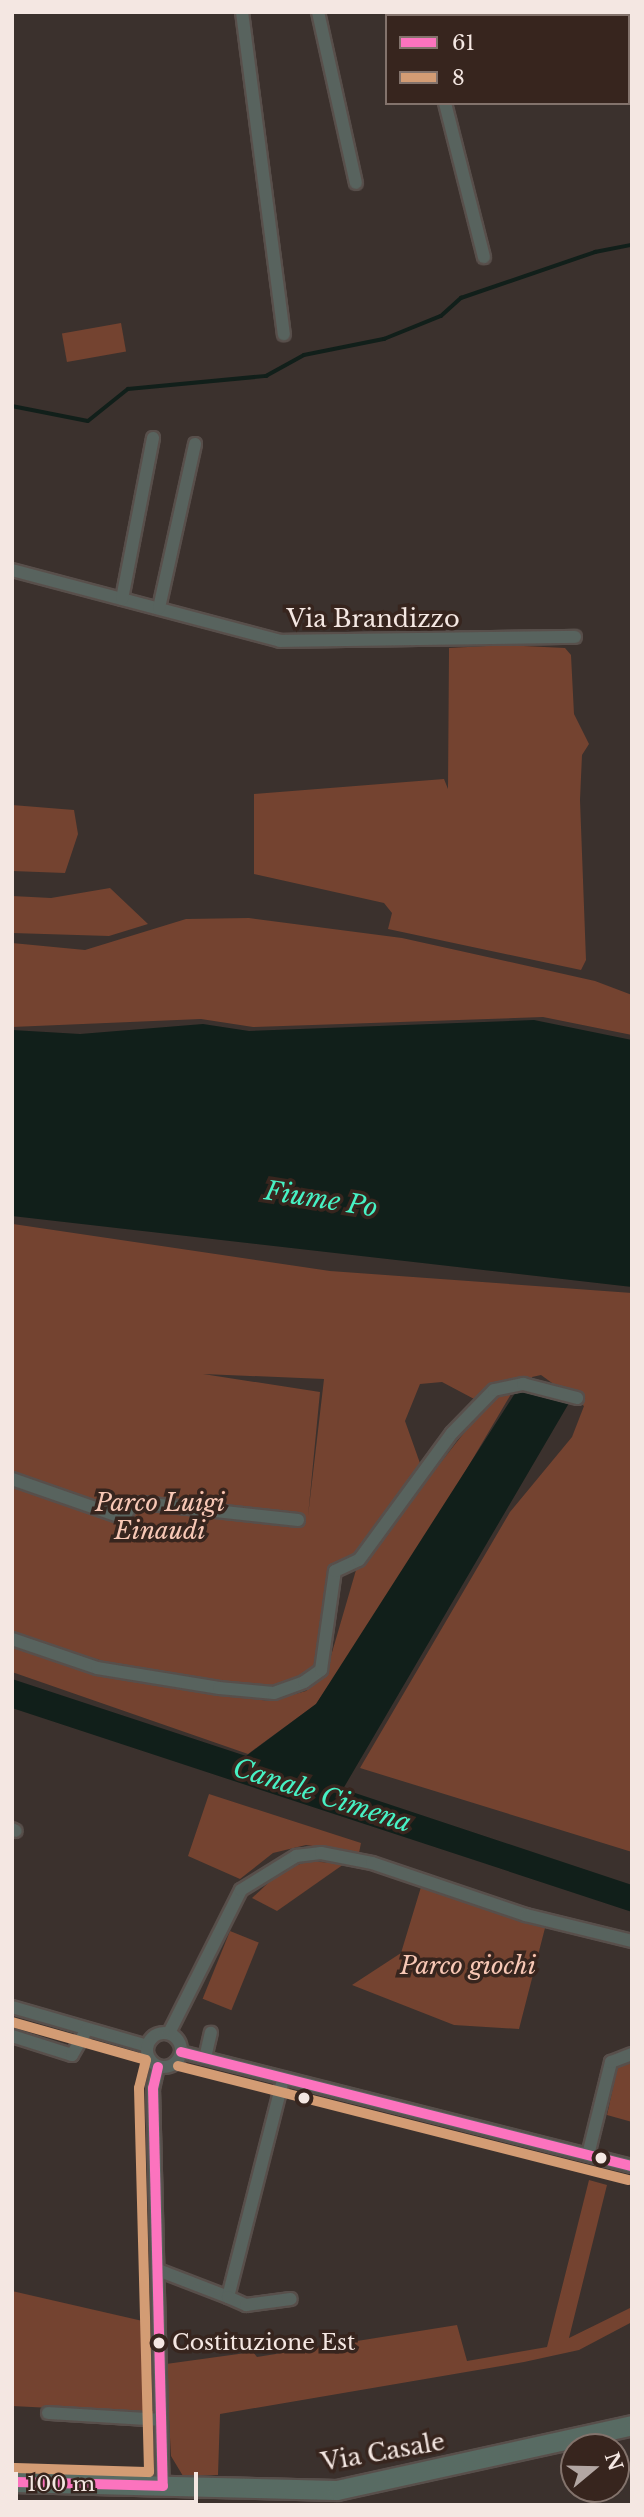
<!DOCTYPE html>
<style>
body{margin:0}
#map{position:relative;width:644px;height:2517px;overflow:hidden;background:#3b312d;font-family:"Libre Baskerville",serif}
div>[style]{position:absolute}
.green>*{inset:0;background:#744330;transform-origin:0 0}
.water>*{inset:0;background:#111f1a}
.stream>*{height:3.5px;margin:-1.75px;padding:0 1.75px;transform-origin:1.75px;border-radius:1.75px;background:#111f1a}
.roads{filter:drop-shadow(2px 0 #584f4b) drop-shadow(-2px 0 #584f4b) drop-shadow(0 2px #584f4b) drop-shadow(0 -2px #584f4b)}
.street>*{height:12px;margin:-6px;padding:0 6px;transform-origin:6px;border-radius:6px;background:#58635e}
.street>.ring{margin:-6px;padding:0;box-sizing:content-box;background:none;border:12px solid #58635e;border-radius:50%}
.primary>*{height:19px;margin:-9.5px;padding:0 9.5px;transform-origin:9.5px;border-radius:9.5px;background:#586b63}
.bus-1>*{height:10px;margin:-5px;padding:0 5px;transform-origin:5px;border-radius:5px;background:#fc73be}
.bus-2>*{height:10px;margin:-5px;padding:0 5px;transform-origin:5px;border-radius:5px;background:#d39c74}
.dots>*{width:19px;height:19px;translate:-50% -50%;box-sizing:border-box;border:4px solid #37251e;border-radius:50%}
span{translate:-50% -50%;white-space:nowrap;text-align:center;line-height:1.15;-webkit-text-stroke:7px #37251e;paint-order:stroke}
.bus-label{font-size:22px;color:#f4e7e2}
.left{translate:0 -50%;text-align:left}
.street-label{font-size:24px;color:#f4e7e2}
.park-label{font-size:24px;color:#f7c7b5;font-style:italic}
.water-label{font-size:26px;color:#47f1c4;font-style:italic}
.frame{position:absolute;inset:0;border:14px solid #f4e7e2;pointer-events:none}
.legend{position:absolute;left:385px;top:14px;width:245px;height:91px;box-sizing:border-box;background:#37251e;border:2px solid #83736c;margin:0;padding:9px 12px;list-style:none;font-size:21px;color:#f4e7e2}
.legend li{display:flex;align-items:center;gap:14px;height:35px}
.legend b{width:35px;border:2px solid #83736c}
.north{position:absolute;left:560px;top:2433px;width:70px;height:70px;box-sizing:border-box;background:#37251e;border:2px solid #83736c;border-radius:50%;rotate:71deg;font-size:19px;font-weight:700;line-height:28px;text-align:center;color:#f4e7e2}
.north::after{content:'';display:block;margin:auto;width:24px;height:32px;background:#b3a7a3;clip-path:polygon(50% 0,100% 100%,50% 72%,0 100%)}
.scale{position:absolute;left:14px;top:2472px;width:184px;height:32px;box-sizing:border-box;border:4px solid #f4e7e2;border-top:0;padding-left:9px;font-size:21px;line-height:24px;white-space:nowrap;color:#f4e7e2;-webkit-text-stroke:5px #37251e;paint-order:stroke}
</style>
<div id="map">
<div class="green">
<i style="left:121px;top:323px;width:29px;height:60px;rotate:80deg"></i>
<i style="clip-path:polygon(505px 645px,565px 648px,571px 655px,574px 714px,589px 744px,582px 755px,580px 800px,586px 960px,581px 970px,388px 929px,392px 913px,384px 903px,254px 874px,254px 794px,444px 779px,448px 789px,449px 648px)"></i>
<i style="clip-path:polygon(12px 805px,74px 810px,78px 834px,65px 873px,12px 871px)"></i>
<i style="clip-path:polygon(110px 888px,148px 924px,109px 936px,12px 933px,12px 896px,51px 898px)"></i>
<i style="clip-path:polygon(249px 918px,402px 938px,595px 981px,632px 995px,632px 1035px,543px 1017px,253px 1027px,201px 1019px,12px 1027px,12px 943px,85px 950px,186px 919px)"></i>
<i style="clip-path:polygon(evenodd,13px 1224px,330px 1271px,632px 1293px,632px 1852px,360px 1768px,510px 1512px,572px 1437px,584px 1406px,541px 1375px,532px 1377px,531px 1391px,514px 1389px,397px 1587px,316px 1704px,248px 1754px,12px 1672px,12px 1647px,120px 1679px,189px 1691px,270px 1701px,306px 1691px,326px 1673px,356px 1570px,493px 1396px,476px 1400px,442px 1382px,420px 1384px,405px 1421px,421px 1466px,358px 1557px,333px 1564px,318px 1668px,293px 1684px,262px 1689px,124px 1667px,12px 1635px,13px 1224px,203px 1374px,324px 1379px,308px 1516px,320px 1392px,203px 1374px)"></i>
<i style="clip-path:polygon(209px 1794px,361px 1843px,359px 1853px,306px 1845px,273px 1853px,240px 1879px,188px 1856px)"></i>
<i style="clip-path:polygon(309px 1861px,344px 1864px,277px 1911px,252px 1898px,282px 1870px)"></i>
<i style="clip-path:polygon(421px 1887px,545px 1928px,519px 2029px,454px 2025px,352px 1985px,401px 1953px)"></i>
<i style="left:230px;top:1931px;width:31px;height:73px;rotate:22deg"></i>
<i style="clip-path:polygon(632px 2059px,632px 2122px,607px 2115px,618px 2064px)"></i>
<i style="clip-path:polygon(589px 2180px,607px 2185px,569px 2338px,632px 2307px,632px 2322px,579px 2350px,524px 2362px,220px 2414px,218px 2475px,183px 2476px,171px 2456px,166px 2364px,253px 2352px,257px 2357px,457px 2325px,467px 2361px,547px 2347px)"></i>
<i style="clip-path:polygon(12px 2291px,147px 2322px,150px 2413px,12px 2406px)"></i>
</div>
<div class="water">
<i style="clip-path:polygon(534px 1020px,632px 1040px,632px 1287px,12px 1216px,12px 1030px,80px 1034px,203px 1024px,249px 1031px)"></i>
<i style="clip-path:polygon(519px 1387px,569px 1403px,343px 1789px,632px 1885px,632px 1912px,12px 1708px,12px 1679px,246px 1756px,316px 1704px)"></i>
</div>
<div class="stream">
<i style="left:12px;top:406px;width:77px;rotate:11.2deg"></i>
<i style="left:88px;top:421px;width:51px;rotate:-38.7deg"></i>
<i style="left:128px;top:389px;width:139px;rotate:-5.4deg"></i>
<i style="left:266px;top:376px;width:43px;rotate:-28.9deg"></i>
<i style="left:304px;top:355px;width:82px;rotate:-11.3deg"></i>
<i style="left:384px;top:339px;width:61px;rotate:-22deg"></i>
<i style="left:441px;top:316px;width:27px;rotate:-42deg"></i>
<i style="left:461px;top:298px;width:142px;rotate:-18.9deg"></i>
<i style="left:595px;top:252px;width:38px;rotate:-11deg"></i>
</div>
<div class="roads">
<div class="street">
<i style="left:242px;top:12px;width:325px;rotate:82.6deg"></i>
<i style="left:318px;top:12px;width:175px;rotate:77.5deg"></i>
<i style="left:423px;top:12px;width:4px;rotate:76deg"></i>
<i style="left:513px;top:12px;width:4px;rotate:76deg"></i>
<i style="left:445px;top:103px;width:159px;rotate:75.8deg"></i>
<i style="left:12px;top:570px;width:277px;rotate:14.8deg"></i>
<i style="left:280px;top:641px;width:295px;rotate:-0.8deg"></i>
<i style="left:122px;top:599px;width:164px;rotate:-79.1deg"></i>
<i style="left:159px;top:608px;width:168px;rotate:-77.6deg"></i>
<i style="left:12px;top:1479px;width:119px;rotate:19.2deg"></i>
<i style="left:124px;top:1518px;width:15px;rotate:-62deg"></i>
<i style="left:131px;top:1505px;width:11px;rotate:-10deg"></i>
<i style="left:142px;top:1503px;width:157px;rotate:6.2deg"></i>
<i style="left:12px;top:1639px;width:90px;rotate:18.8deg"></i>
<i style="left:97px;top:1668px;width:124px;rotate:9.3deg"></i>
<i style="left:219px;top:1688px;width:55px;rotate:5.2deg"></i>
<i style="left:274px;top:1693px;width:32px;rotate:-20deg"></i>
<i style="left:304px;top:1682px;width:21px;rotate:-35deg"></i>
<i style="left:321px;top:1670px;width:100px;rotate:-82deg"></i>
<i style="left:335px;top:1571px;width:26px;rotate:-25deg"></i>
<i style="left:359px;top:1560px;width:157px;rotate:-53.8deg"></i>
<i style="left:452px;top:1433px;width:60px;rotate:-45.7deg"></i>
<i style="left:494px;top:1390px;width:30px;rotate:-12deg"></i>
<i style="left:523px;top:1384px;width:56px;rotate:14.5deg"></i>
<i style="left:12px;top:1829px;width:4px;rotate:27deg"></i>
<i style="left:12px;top:2007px;width:141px;rotate:16.1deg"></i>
<i class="ring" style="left:147px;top:2033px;width:22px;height:22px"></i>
<i style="left:169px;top:2033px;width:160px;rotate:-63.3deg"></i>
<i style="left:241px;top:1890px;width:65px;rotate:-31.7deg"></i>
<i style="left:296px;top:1856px;width:25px;rotate:-7deg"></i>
<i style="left:321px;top:1853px;width:52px;rotate:11.1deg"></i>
<i style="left:372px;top:1863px;width:163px;rotate:18.7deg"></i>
<i style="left:526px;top:1915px;width:109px;rotate:13.8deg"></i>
<i style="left:12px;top:2036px;width:63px;rotate:17.6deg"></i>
<i style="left:72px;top:2055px;width:30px;rotate:-60deg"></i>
<i style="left:181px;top:2052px;width:465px;rotate:14.2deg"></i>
<i style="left:205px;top:2058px;width:26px;rotate:-77deg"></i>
<i style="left:158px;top:2067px;width:22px;rotate:103deg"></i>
<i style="left:153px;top:2088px;width:398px;rotate:88.6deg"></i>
<i style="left:588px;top:2155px;width:96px;rotate:-76.1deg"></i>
<i style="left:611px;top:2062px;width:22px;rotate:-21deg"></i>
<i style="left:158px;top:2270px;width:75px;rotate:21.1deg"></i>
<i style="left:228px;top:2297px;width:225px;rotate:-75.8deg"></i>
<i style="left:228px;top:2297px;width:20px;rotate:24deg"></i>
<i style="left:246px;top:2305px;width:45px;rotate:-7.6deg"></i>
<i style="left:48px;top:2413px;width:113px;rotate:3.5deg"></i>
</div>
<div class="primary">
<i style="left:12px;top:2482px;width:325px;rotate:1.4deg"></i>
<i style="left:337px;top:2490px;width:302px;rotate:-12.4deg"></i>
</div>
</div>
<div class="bus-1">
<i style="left:181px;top:2052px;width:465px;rotate:14.2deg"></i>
<i style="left:158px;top:2067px;width:22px;rotate:103deg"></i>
<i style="left:153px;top:2088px;width:398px;rotate:88.6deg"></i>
<i style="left:12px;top:2482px;width:151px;rotate:1.5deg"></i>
</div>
<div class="bus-2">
<i style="left:12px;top:2022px;width:139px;rotate:15.8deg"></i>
<i style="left:146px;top:2060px;width:29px;rotate:104deg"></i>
<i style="left:139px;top:2088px;width:384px;rotate:88.5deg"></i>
<i style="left:149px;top:2472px;width:137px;rotate:-178.3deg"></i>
<i style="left:178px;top:2066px;width:465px;rotate:14.2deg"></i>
</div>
<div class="dots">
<i style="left:304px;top:2098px;background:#f4e7e2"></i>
<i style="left:601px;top:2158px;background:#f4e7e2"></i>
<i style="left:159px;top:2343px;background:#f4e7e2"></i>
</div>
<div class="bus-label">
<span class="left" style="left:172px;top:2343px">Costituzione Est</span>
</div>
<div class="street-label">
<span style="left:373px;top:619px">Via Brandizzo</span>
<span style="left:383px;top:2452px;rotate:-10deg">Via Casale</span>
</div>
<div class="park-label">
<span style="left:160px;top:1517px">Parco Luigi<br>Einaudi</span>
<span style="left:468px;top:1966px">Parco giochi</span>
</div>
<div class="water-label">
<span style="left:321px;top:1200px;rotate:9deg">Fiume Po</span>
<span style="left:322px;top:1796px;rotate:18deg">Canale Cimena</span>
</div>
<div class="frame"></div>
<ul class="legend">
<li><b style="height:9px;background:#fc73be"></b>61</li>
<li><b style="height:9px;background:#d39c74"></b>8</li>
</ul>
<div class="north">N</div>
<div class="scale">100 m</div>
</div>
